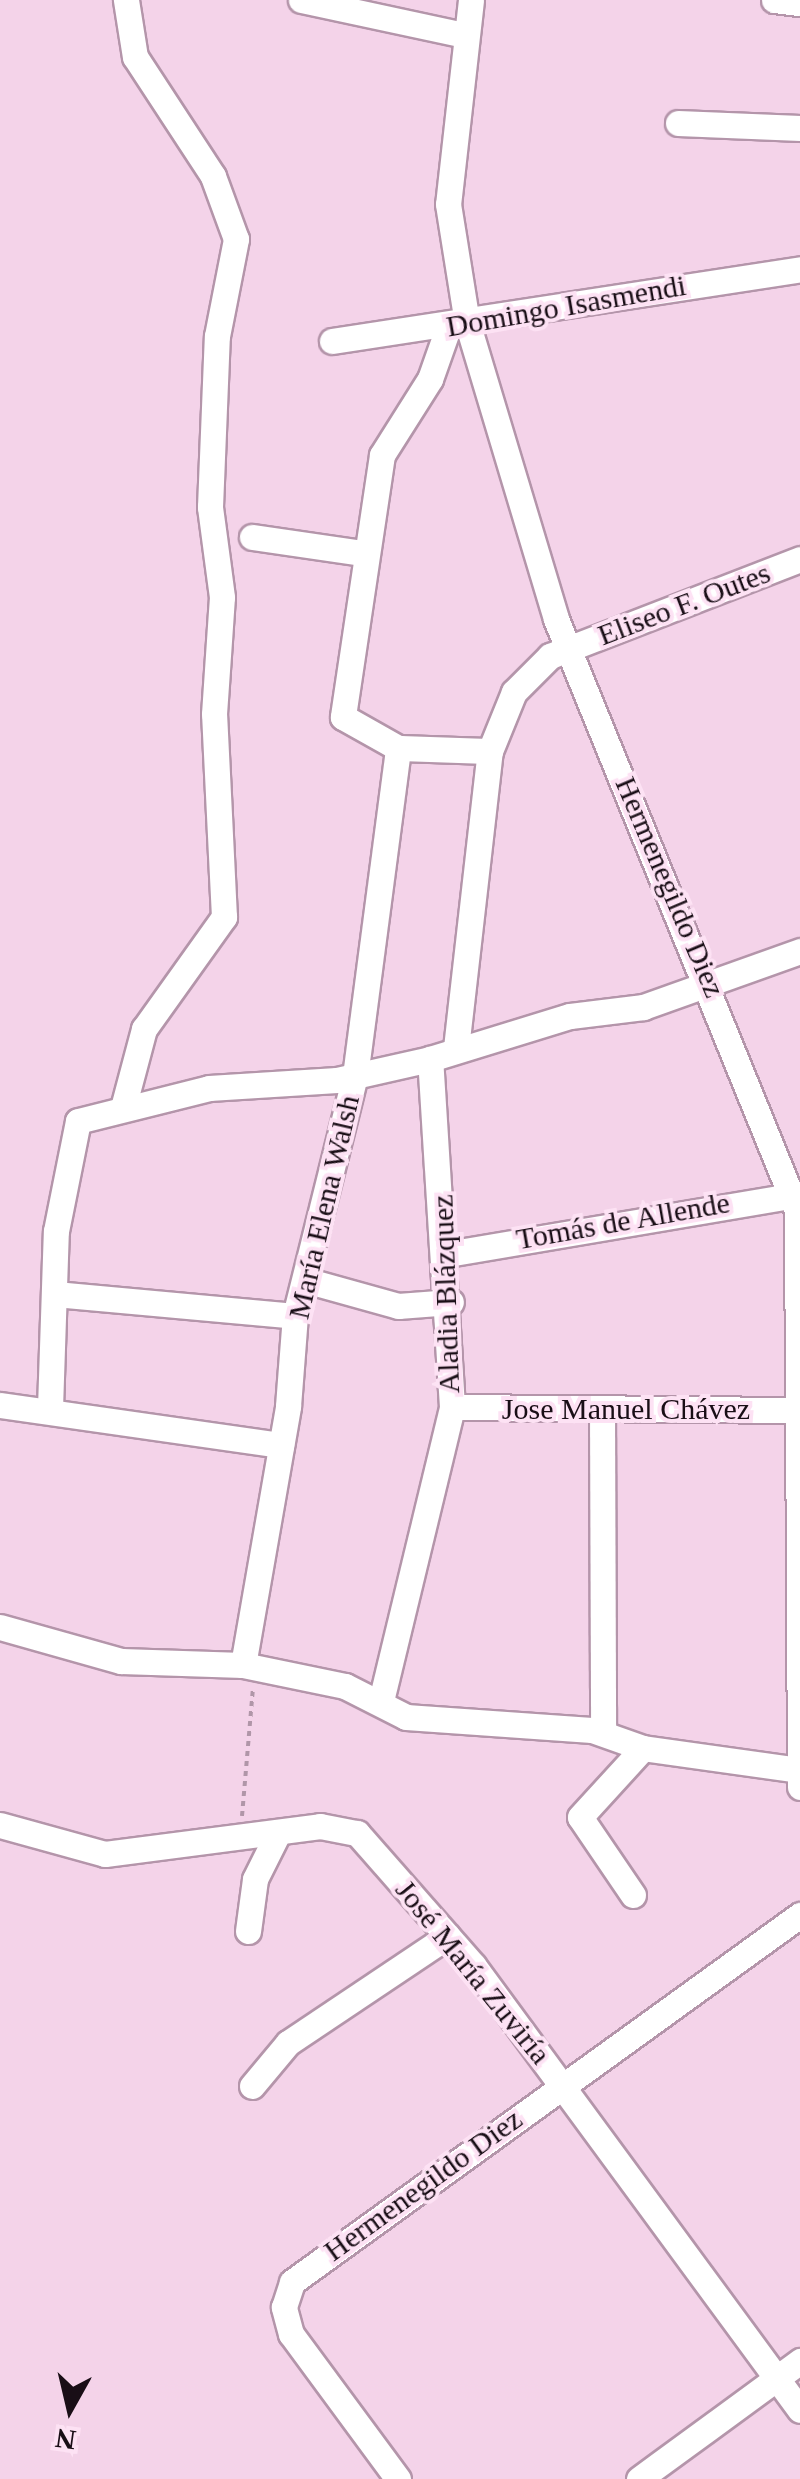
<!DOCTYPE html>
<meta charset="utf-8">
<style>
body{margin:0}
#map{position:relative;width:800px;height:2479px;overflow:hidden;background:#f4d3e9;font-family:"Times New Roman",serif}
div>[style]{position:absolute}
.path>*{height:4px;margin-top:-2px;transform-origin:0;background:repeating-linear-gradient(90deg,#b096a8 0 5px,transparent 0 10px)}
.roads{filter:drop-shadow(2px 0 #b495aa) drop-shadow(-2px 0 #b495aa) drop-shadow(0 2px #b495aa) drop-shadow(0 -2px #b495aa)}
.minor>*{height:25px;margin:-12.5px;padding:0 12.5px;transform-origin:12.5px;border-radius:12.5px;background:#fff}
span{translate:-50% -50%;white-space:nowrap;text-align:center;line-height:1.15;-webkit-text-stroke:8px #fde2f4;paint-order:stroke}
.street-label{font-size:30px;color:#190e16}
.north{position:absolute;left:20px;top:2359px;width:100px;height:100px;-webkit-text-stroke:8px #fde2f4;paint-order:stroke;rotate:188deg;font-size:28px;font-weight:700;line-height:40px;text-align:center;color:#190e16}
.north::after{content:'';display:block;margin:auto;width:35px;height:45px;background:#190e16;clip-path:polygon(50% 0,100% 100%,50% 72%,0 100%)}
</style>
<div id="map">
<div class="path">
<i style="left:242px;top:1816px;width:129px;rotate:-85.1deg"></i>
</div>
<div class="roads">
<div class="minor">
<i style="left:301px;top:0;width:167px;rotate:12.1deg"></i>
<i style="left:471px;top:0;width:205px;rotate:96.4deg"></i>
<i style="left:448px;top:204px;width:120px;rotate:80.9deg"></i>
<i style="left:467px;top:322px;width:310px;rotate:73.3deg"></i>
<i style="left:556px;top:619px;width:638px;rotate:67.82deg"></i>
<i style="left:797px;top:1210px;width:577px;rotate:89.7deg"></i>
<i style="left:774px;top:0;width:26px;rotate:7deg"></i>
<i style="left:678px;top:123px;width:122px;rotate:2.3deg"></i>
<i style="left:448px;top:328px;width:54px;rotate:109.4deg"></i>
<i style="left:430px;top:379px;width:90px;rotate:122.3deg"></i>
<i style="left:382px;top:455px;width:265px;rotate:98.5deg"></i>
<i style="left:343px;top:717px;width:63px;rotate:29.4deg"></i>
<i style="left:398px;top:748px;width:92px;rotate:1.9deg"></i>
<i style="left:332px;top:341px;width:474px;rotate:-8.7deg"></i>
<i style="left:252px;top:537px;width:112px;rotate:8.2deg"></i>
<i style="left:456px;top:1048px;width:299px;rotate:-83.5deg"></i>
<i style="left:490px;top:751px;width:64px;rotate:-67.9deg"></i>
<i style="left:514px;top:692px;width:51px;rotate:-45deg"></i>
<i style="left:550px;top:656px;width:268px;rotate:-21.2deg"></i>
<i style="left:124px;top:1104px;width:78px;rotate:-75.1deg"></i>
<i style="left:144px;top:1029px;width:138px;rotate:-54.5deg"></i>
<i style="left:224px;top:917px;width:203px;rotate:-92.8deg"></i>
<i style="left:214px;top:714px;width:117px;rotate:-86.1deg"></i>
<i style="left:222px;top:597px;width:91px;rotate:-97.6deg"></i>
<i style="left:210px;top:507px;width:171px;rotate:-87.7deg"></i>
<i style="left:217px;top:336px;width:99px;rotate:-78.9deg"></i>
<i style="left:236px;top:239px;width:67px;rotate:-110.1deg"></i>
<i style="left:213px;top:176px;width:142px;rotate:-123.2deg"></i>
<i style="left:135px;top:57px;width:58px;rotate:-99deg"></i>
<i style="left:447px;top:1254px;width:358px;rotate:-9.6deg"></i>
<i style="left:305px;top:1280px;width:97px;rotate:15.6deg"></i>
<i style="left:398px;top:1306px;width:53px;rotate:-4.3deg"></i>
<i style="left:55px;top:1294px;width:241px;rotate:5.2deg"></i>
<i style="left:0;top:1405px;width:284px;rotate:8.1deg"></i>
<i style="left:452px;top:1407px;width:348px;rotate:0.5deg"></i>
<i style="left:50px;top:1408px;width:177px;rotate:-88.1deg"></i>
<i style="left:56px;top:1231px;width:112px;rotate:-78.7deg"></i>
<i style="left:78px;top:1121px;width:135px;rotate:-14.1deg"></i>
<i style="left:209px;top:1088px;width:128px;rotate:-3.6deg"></i>
<i style="left:337px;top:1080px;width:95px;rotate:-12.7deg"></i>
<i style="left:430px;top:1059px;width:146px;rotate:-17.1deg"></i>
<i style="left:570px;top:1016px;width:74px;rotate:-7deg"></i>
<i style="left:643px;top:1007px;width:167px;rotate:-19.6deg"></i>
<i style="left:602px;top:1409px;width:324px;rotate:89.8deg"></i>
<i style="left:0;top:1627px;width:126px;rotate:15.7deg"></i>
<i style="left:121px;top:1661px;width:122px;rotate:1.9deg"></i>
<i style="left:243px;top:1665px;width:104px;rotate:11.6deg"></i>
<i style="left:345px;top:1686px;width:68px;rotate:26.9deg"></i>
<i style="left:406px;top:1717px;width:186px;rotate:4deg"></i>
<i style="left:592px;top:1730px;width:54px;rotate:19.4deg"></i>
<i style="left:643px;top:1748px;width:159px;rotate:8deg"></i>
<i style="left:243px;top:1665px;width:263px;rotate:-80.1deg"></i>
<i style="left:288px;top:1406px;width:90px;rotate:-85.6deg"></i>
<i style="left:295px;top:1316px;width:247px;rotate:-76deg"></i>
<i style="left:355px;top:1076px;width:331px;rotate:-82.5deg"></i>
<i style="left:381px;top:1701px;width:302px;rotate:-76.4deg"></i>
<i style="left:452px;top:1407px;width:349px;rotate:-93.6deg"></i>
<i style="left:0;top:1825px;width:109px;rotate:15.4deg"></i>
<i style="left:105px;top:1854px;width:217px;rotate:-7.4deg"></i>
<i style="left:320px;top:1826px;width:38px;rotate:11deg"></i>
<i style="left:357px;top:1833px;width:176px;rotate:48.7deg"></i>
<i style="left:473px;top:1965px;width:552px;rotate:53.69deg"></i>
<i style="left:633px;top:1895px;width:94px;rotate:-124.2deg"></i>
<i style="left:580px;top:1817px;width:93px;rotate:-47.6deg"></i>
<i style="left:248px;top:1931px;width:52px;rotate:-82.3deg"></i>
<i style="left:255px;top:1879px;width:49px;rotate:-63.4deg"></i>
<i style="left:252px;top:2086px;width:56px;rotate:-50.1deg"></i>
<i style="left:288px;top:2043px;width:192px;rotate:-33.8deg"></i>
<i style="left:398px;top:2479px;width:180px;rotate:-126.4deg"></i>
<i style="left:291px;top:2334px;width:28px;rotate:-105deg"></i>
<i style="left:284px;top:2307px;width:26px;rotate:-72deg"></i>
<i style="left:292px;top:2282px;width:627px;rotate:-35.85deg"></i>
<i style="left:639px;top:2479px;width:200px;rotate:-36.2deg"></i>
</div>
</div>
<div class="street-label">
<span style="left:566px;top:306px;rotate:-10deg">Domingo Isasmendi</span>
<span style="left:684px;top:604px;rotate:-21deg">Eliseo F. Outes</span>
<span style="left:670px;top:887px;rotate:67deg">Hermenegildo Diez</span>
<span style="left:324px;top:1207px;rotate:-77deg">María Elena Walsh</span>
<span style="left:623px;top:1221px;rotate:-10deg">Tomás de Allende</span>
<span style="left:446px;top:1294px;rotate:-92deg">Aladia Blázquez</span>
<span style="left:626px;top:1409px">Jose Manuel Chávez</span>
<span style="left:473px;top:1972px;rotate:51deg">José María Zuviría</span>
<span style="left:423px;top:2185px;rotate:-36deg">Hermenegildo Diez</span>
</div>
<div class="north">N</div>
</div>
